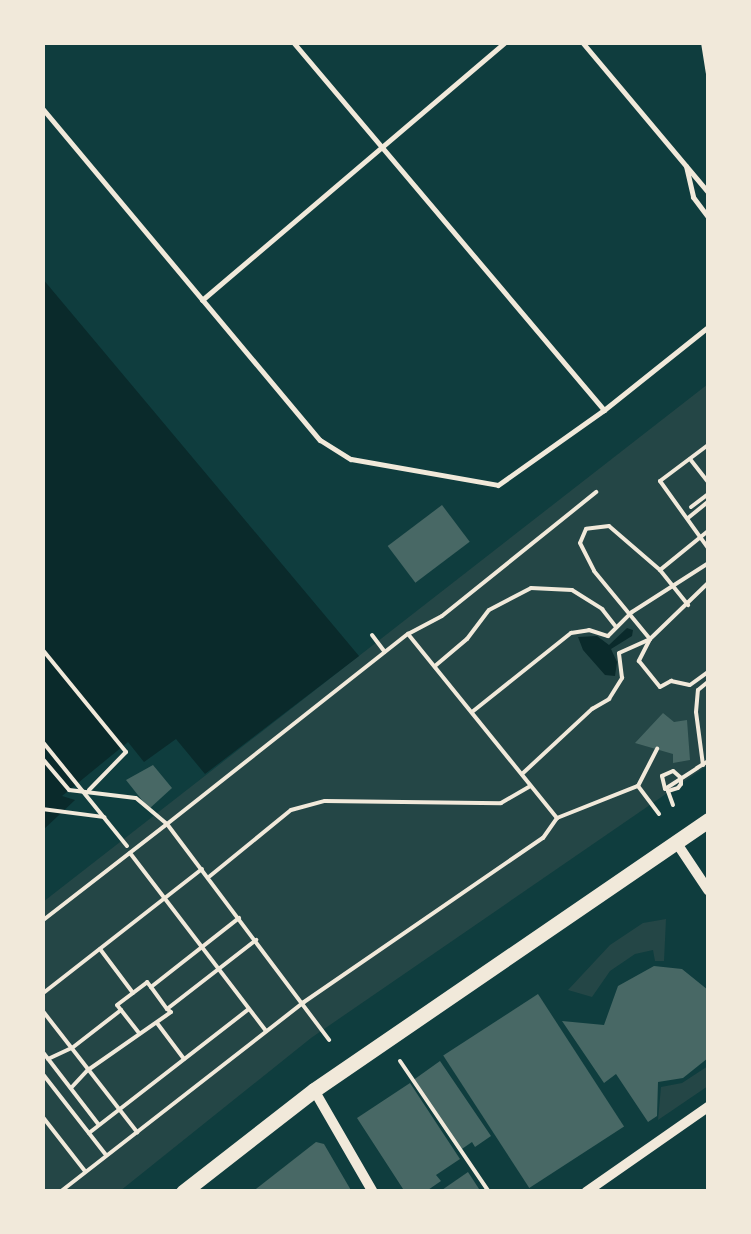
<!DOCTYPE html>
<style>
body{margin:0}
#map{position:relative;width:751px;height:1234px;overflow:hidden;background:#0f3d3e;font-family:"Exo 2",sans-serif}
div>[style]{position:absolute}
.green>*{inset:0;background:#244646}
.water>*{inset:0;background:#0a2a2b}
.building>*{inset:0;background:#486865;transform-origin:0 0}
.path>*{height:4px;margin:-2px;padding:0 2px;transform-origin:2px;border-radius:2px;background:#f1e9da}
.service>*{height:5px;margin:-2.5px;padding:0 2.5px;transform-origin:2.5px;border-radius:2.5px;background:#f1e9da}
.minor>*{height:10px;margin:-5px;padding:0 5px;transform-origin:5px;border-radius:5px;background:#f1e9da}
.primary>*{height:15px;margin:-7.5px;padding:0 7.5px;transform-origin:7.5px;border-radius:7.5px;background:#f1e9da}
span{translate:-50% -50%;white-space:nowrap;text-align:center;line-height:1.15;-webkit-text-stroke:8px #f1e9da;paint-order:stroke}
.frame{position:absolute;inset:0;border:45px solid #f1e9da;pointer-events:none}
</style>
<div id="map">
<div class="green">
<i style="clip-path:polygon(708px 384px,708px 765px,311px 1038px,120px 1191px,43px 1191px,43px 902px)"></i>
<i style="clip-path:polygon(666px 919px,664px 961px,655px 961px,653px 950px,635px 954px,610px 971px,592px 997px,568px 990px,610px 945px,643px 923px)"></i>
<i style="clip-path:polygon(708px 1066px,708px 1086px,658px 1120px,661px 1087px,682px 1083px)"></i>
</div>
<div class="water">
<i style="clip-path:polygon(42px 278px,359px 656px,205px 774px,176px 739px,144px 762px,128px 742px,62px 796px,75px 800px,43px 830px)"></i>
<i style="clip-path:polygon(627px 628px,633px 630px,632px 636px,611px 649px,617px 662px,615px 676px,605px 675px,583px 650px,578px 637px,597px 636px,609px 645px)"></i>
</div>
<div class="building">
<i style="left:442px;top:505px;width:46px;height:68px;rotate:53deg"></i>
<i style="clip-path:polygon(663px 713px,674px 722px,687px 720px,690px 760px,673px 763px,673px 754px,635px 743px)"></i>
<i style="clip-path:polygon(153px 765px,172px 788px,149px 809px,126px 780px)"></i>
<i style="clip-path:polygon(654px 966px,682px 969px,708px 990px,708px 1058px,683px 1078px,658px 1082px,657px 1116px,648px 1122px,616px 1074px,604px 1083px,562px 1021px,604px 1025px,618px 986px)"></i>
<i style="left:538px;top:994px;width:158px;height:113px;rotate:57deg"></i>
<i style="clip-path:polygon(440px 1061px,491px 1136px,475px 1147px,472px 1142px,459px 1151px,412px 1081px)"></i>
<i style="clip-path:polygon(410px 1083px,460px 1159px,436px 1175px,441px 1181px,425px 1192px,405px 1192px,357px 1118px)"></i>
<i style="clip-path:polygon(316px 1142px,324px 1144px,352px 1192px,252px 1192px)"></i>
<i style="clip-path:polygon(468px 1172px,481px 1192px,439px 1192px)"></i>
</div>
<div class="path">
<i style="left:708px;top:445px;width:60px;rotate:143.1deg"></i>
<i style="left:660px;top:481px;width:82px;rotate:54.4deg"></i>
<i style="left:690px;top:459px;width:29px;rotate:52deg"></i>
<i style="left:691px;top:507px;width:21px;rotate:-37deg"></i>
<i style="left:688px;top:518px;width:26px;rotate:-39deg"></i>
<i style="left:708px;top:531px;width:62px;rotate:140.9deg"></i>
<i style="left:660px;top:570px;width:67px;rotate:-139.2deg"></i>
<i style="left:609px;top:526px;width:23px;rotate:173deg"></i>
<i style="left:586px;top:529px;width:15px;rotate:113deg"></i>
<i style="left:580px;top:543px;width:31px;rotate:63deg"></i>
<i style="left:594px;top:571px;width:88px;rotate:50.5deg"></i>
<i style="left:650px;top:639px;width:25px;rotate:117deg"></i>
<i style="left:639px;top:661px;width:33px;rotate:51deg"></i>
<i style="left:660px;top:687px;width:13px;rotate:-29deg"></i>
<i style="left:671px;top:681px;width:19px;rotate:12deg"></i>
<i style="left:690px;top:685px;width:22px;rotate:-36deg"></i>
<i style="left:708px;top:560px;width:10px;rotate:90deg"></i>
<i style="left:660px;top:570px;width:45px;rotate:51.3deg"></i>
<i style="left:408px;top:634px;width:38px;rotate:-28deg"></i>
<i style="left:442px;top:616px;width:198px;rotate:-38.8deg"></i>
<i style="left:372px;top:635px;width:21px;rotate:53deg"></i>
<i style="left:42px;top:649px;width:133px;rotate:50.8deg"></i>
<i style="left:126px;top:752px;width:53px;rotate:134.2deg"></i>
<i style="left:435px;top:666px;width:42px;rotate:-40.2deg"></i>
<i style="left:467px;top:639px;width:36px;rotate:-53deg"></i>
<i style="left:489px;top:610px;width:47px;rotate:-27.6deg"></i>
<i style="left:531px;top:588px;width:41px;rotate:2.8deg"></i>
<i style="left:572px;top:590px;width:36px;rotate:32deg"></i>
<i style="left:602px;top:609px;width:23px;rotate:52deg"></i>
<i style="left:472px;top:712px;width:127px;rotate:-38.6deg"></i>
<i style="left:571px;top:633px;width:18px;rotate:-9deg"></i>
<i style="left:589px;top:630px;width:20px;rotate:18deg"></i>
<i style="left:608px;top:636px;width:34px;rotate:-45deg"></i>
<i style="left:632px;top:612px;width:89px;rotate:-32.6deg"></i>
<i style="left:42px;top:741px;width:135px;rotate:51deg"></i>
<i style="left:42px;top:758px;width:42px;rotate:49.8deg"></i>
<i style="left:69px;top:790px;width:67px;rotate:6.8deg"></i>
<i style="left:136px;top:798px;width:40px;rotate:40deg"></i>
<i style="left:167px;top:824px;width:307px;rotate:-38.3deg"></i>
<i style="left:408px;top:634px;width:237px;rotate:51deg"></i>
<i style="left:703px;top:765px;width:53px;rotate:-97.5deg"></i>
<i style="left:696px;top:712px;width:22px;rotate:-85deg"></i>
<i style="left:698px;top:690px;width:13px;rotate:-39deg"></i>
<i style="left:522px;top:774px;width:96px;rotate:-42.9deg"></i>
<i style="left:592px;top:709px;width:20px;rotate:-30deg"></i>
<i style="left:609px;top:699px;width:25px;rotate:-58deg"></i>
<i style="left:622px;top:678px;width:25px;rotate:-97deg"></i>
<i style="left:619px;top:653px;width:34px;rotate:-24deg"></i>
<i style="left:650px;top:639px;width:81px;rotate:-44deg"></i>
<i style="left:638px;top:786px;width:42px;rotate:-62.8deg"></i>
<i style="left:673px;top:805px;width:15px;rotate:-110deg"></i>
<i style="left:668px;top:791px;width:10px;rotate:-17deg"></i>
<i style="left:678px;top:788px;width:5px;rotate:-53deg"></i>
<i style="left:681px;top:784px;width:5px;rotate:-90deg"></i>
<i style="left:681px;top:779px;width:2px;rotate:-117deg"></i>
<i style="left:680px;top:777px;width:9px;rotate:-139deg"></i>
<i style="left:673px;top:771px;width:12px;rotate:156deg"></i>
<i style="left:662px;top:776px;width:13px;rotate:77deg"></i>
<i style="left:665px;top:789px;width:38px;rotate:-33deg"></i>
<i style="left:697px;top:768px;width:13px;rotate:-32deg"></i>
<i style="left:42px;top:809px;width:63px;rotate:7.4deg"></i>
<i style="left:130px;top:853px;width:224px;rotate:52.6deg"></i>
<i style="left:210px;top:876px;width:104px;rotate:-39.2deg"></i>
<i style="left:291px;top:810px;width:35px;rotate:-15deg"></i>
<i style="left:325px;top:801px;width:176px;rotate:0.7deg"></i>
<i style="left:501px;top:803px;width:34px;rotate:-30deg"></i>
<i style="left:42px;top:921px;width:158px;rotate:-37.8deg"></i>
<i style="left:167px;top:824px;width:270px;rotate:53.1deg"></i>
<i style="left:100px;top:949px;width:55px;rotate:53.1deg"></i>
<i style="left:151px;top:987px;width:27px;rotate:54deg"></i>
<i style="left:42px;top:994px;width:203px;rotate:-38deg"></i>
<i style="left:42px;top:1010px;width:155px;rotate:52.1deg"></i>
<i style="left:121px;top:1010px;width:28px;rotate:52deg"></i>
<i style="left:157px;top:1023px;width:45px;rotate:53.1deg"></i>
<i style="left:42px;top:1051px;width:93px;rotate:52.4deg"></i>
<i style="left:48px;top:1059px;width:26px;rotate:-25deg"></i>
<i style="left:72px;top:1048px;width:62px;rotate:-37.8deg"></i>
<i style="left:121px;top:1010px;width:6px;rotate:-129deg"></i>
<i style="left:117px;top:1005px;width:38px;rotate:-37deg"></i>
<i style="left:147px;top:982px;width:6px;rotate:51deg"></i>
<i style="left:151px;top:987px;width:112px;rotate:-38.1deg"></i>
<i style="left:400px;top:1061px;width:158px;rotate:55.8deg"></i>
<i style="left:42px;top:1073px;width:104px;rotate:52deg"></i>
<i style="left:71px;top:1088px;width:25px;rotate:-47deg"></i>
<i style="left:88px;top:1070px;width:101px;rotate:-34.9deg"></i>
<i style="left:171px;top:1012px;width:5px;rotate:-143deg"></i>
<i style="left:167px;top:1009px;width:113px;rotate:-37.8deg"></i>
<i style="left:42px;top:1116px;width:70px;rotate:52deg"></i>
<i style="left:89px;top:1133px;width:202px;rotate:-37.8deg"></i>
<i style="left:60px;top:1192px;width:309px;rotate:-37.9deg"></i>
<i style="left:304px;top:1002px;width:290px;rotate:-34.5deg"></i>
<i style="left:543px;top:838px;width:24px;rotate:-55deg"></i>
<i style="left:557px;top:818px;width:87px;rotate:-21.6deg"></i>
<i style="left:638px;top:786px;width:35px;rotate:53deg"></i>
</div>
<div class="service">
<i style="left:293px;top:42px;width:482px;rotate:49.8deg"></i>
<i style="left:582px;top:42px;width:196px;rotate:50deg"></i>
<i style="left:703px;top:42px;width:31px;rotate:81deg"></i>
<i style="left:42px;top:108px;width:433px;rotate:50.1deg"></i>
<i style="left:320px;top:440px;width:36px;rotate:32deg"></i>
<i style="left:351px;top:459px;width:149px;rotate:10deg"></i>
<i style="left:498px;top:485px;width:130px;rotate:-35.3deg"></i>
<i style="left:604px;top:410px;width:133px;rotate:-38.6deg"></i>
<i style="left:686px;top:166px;width:32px;rotate:77deg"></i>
<i style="left:693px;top:197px;width:25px;rotate:53deg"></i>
<i style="left:202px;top:300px;width:398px;rotate:-40.4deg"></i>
</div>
<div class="minor">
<i style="left:676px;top:842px;width:58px;rotate:56.3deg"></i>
<i style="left:314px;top:1090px;width:118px;rotate:60deg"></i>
<i style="left:586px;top:1192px;width:149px;rotate:-34.9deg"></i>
</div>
<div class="primary">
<i style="left:183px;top:1192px;width:166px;rotate:-37.9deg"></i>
<i style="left:314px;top:1090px;width:478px;rotate:-34.4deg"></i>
</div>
<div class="frame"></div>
</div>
